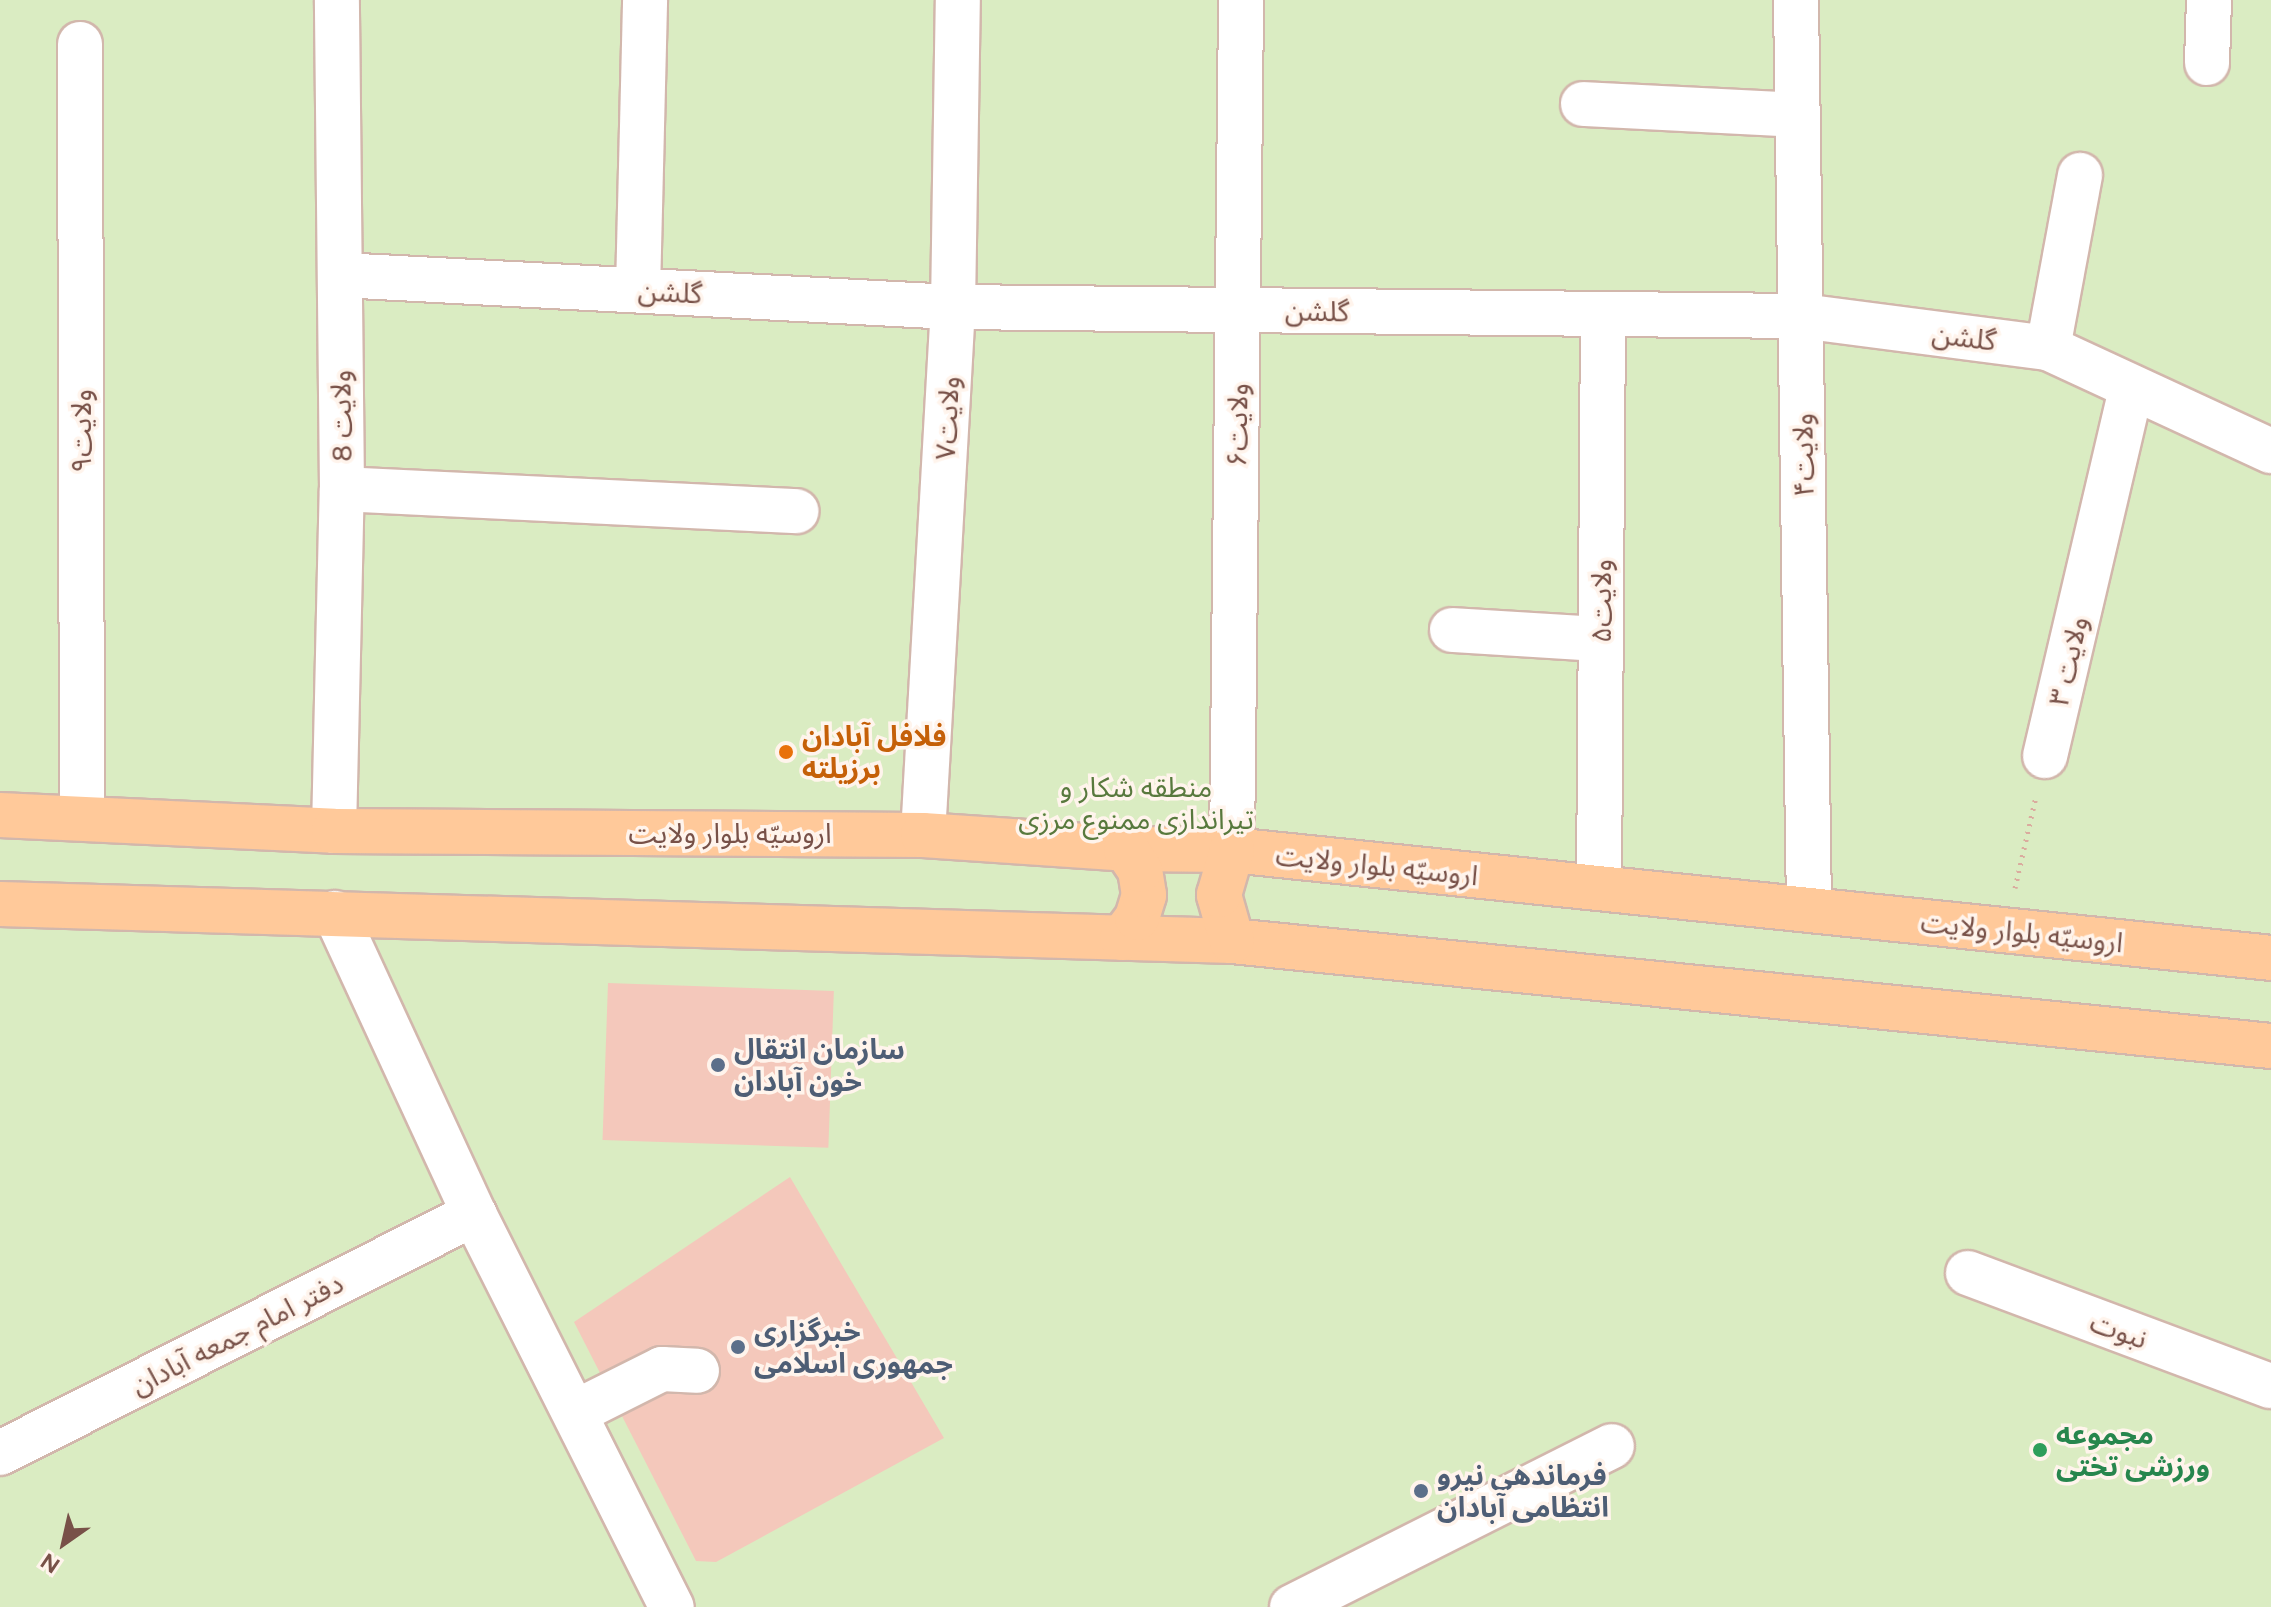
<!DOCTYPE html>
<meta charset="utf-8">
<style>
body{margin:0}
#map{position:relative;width:2271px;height:1607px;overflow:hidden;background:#fdf0e5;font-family:Figtree,"Noto Sans Arabic",sans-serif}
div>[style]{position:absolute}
.green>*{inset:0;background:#daecc2;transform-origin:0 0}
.building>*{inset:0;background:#f4c8bb;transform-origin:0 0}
.path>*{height:5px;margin-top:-2.5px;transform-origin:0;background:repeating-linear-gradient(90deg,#daab9e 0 2px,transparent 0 8px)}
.roads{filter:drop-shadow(2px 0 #d2b7ac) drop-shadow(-2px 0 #d2b7ac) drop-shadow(0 2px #d2b7ac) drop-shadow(0 -2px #d2b7ac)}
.minor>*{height:44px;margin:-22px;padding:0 22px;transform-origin:22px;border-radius:22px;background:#fff}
.major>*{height:44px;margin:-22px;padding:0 22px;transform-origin:22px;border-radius:22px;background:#ffc99a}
.dots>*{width:22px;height:22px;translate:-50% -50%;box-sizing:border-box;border:4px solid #fff4ec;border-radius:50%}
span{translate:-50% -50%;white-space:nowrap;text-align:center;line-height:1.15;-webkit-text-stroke:7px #fff4ec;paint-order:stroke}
.street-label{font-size:28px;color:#785148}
.food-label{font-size:28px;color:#c56008;font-weight:700}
.left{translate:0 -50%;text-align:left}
.park-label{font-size:28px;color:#58793d}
.service-label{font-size:28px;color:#4e5e75;font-weight:700}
.leisure-label{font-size:28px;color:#27864d;font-weight:700}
.north{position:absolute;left:24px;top:1503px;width:80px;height:80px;-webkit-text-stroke:6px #fff4ec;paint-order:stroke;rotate:214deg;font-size:22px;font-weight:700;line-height:32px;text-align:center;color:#785148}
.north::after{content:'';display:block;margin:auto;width:28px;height:36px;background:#785148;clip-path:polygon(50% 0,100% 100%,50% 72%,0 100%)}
</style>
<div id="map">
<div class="green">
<i style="left:0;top:0;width:2271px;height:1607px"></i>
</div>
<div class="building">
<i style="left:608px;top:983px;width:226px;height:157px;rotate:2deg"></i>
<i style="clip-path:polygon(790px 1177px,944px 1438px,716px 1562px,696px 1561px,574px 1322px)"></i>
</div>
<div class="path">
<i style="left:2015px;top:888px;width:94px;rotate:-77.1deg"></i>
</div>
<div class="roads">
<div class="minor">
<i style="left:1796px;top:0;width:910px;rotate:89.18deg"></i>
<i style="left:80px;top:44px;width:773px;rotate:89.85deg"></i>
<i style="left:2207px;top:63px;width:63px;rotate:-88.2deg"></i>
<i style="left:1583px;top:104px;width:215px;rotate:2.9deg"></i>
<i style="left:340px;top:275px;width:614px;rotate:2.99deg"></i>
<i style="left:953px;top:307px;width:848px;rotate:0.61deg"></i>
<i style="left:1801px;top:316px;width:249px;rotate:7.4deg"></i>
<i style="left:2048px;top:348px;width:246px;rotate:24.8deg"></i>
<i style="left:638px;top:290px;width:290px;rotate:-88.6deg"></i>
<i style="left:2048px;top:348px;width:176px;rotate:-79.5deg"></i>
<i style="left:342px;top:489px;width:455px;rotate:2.8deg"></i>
<i style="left:1452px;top:630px;width:149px;rotate:3.5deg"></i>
<i style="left:2045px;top:756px;width:376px;rotate:-76.8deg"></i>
<i style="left:334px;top:831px;width:342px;rotate:-88.7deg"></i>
<i style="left:342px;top:489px;width:489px;rotate:-90.6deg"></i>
<i style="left:923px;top:835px;width:529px;rotate:-86.75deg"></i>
<i style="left:953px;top:307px;width:307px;rotate:-89.1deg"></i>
<i style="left:1232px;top:850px;width:850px;rotate:-89.39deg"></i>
<i style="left:1599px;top:888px;width:574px;rotate:-89.6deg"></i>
<i style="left:335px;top:913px;width:332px;rotate:65.2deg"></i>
<i style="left:474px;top:1214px;width:440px;rotate:63.3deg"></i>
<i style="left:1968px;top:1273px;width:323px;rotate:20.5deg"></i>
<i style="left:578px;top:1411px;width:94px;rotate:-26.6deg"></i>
<i style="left:662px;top:1369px;width:35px;rotate:3deg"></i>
<i style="left:0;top:1453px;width:531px;rotate:-26.76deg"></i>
<i style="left:1292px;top:1607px;width:358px;rotate:-26.7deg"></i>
</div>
<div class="major">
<i style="left:0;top:815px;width:334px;rotate:2.7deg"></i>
<i style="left:334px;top:831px;width:589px;rotate:0.39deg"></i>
<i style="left:923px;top:835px;width:203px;rotate:3.9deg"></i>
<i style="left:1126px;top:849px;width:106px;rotate:0.5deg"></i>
<i style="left:1232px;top:850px;width:1045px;rotate:5.93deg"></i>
<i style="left:0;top:904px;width:1233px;rotate:1.72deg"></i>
<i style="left:1232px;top:941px;width:1044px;rotate:5.77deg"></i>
<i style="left:1122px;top:938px;width:25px;rotate:-53deg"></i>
<i style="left:1137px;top:918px;width:24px;rotate:-73deg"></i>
<i style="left:1144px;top:895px;width:25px;rotate:-99deg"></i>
<i style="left:1140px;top:870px;width:25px;rotate:-124deg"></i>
<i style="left:1232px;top:941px;width:48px;rotate:-105.8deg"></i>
<i style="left:1219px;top:895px;width:47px;rotate:-73.9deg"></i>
</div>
</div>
<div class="dots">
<i style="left:786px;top:752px;background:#e8710a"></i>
<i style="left:718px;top:1065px;background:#5c6f8a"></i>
<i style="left:738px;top:1347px;background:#5c6f8a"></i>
<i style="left:2040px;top:1450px;background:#2e9e5b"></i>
<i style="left:1421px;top:1491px;background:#5c6f8a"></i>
</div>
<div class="street-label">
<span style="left:670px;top:292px;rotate:3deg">گلشن</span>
<span style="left:1317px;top:311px;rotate:1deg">گلشن</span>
<span style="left:1964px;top:337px;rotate:7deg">گلشن</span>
<span style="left:341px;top:416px;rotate:-91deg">ولایت 8</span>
<span style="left:947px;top:418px;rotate:-87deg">ولایت۷</span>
<span style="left:1237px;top:425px;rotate:-89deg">ولایت۶</span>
<span style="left:81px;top:431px;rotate:-90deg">ولایت۹</span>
<span style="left:1803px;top:455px;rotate:-91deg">ولایت۴</span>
<span style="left:1601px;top:601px;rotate:-90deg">ولایت۵</span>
<span style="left:2068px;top:661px;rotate:-77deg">ولایت ۳</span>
<span style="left:730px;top:833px">اروسیّه بلوار ولایت</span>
<span style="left:1377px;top:865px;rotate:6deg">اروسیّه بلوار ولایت</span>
<span style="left:2022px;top:932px;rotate:6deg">اروسیّه بلوار ولایت</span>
<span style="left:2119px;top:1330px;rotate:20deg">نبوت</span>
<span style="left:237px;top:1334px;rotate:-27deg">دفتر امام جمعه آبادان</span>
</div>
<div class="food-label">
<span class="left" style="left:802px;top:752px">فلافل آبادان<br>برزیلته</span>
</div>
<div class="park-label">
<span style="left:1136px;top:803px">منطقه شکار و<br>تیراندازی ممنوع مرزی</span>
</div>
<div class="service-label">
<span class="left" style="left:734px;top:1065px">سازمان انتقال<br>خون آبادان</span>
<span class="left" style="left:754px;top:1347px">خبرگزاری<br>جمهوری اسلامی</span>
<span class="left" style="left:1437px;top:1491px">فرماندهی نیرو<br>انتظامی آبادان</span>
</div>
<div class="leisure-label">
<span class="left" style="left:2056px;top:1450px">مجموعه<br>ورزشی تختی</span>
</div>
<div class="north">N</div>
</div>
